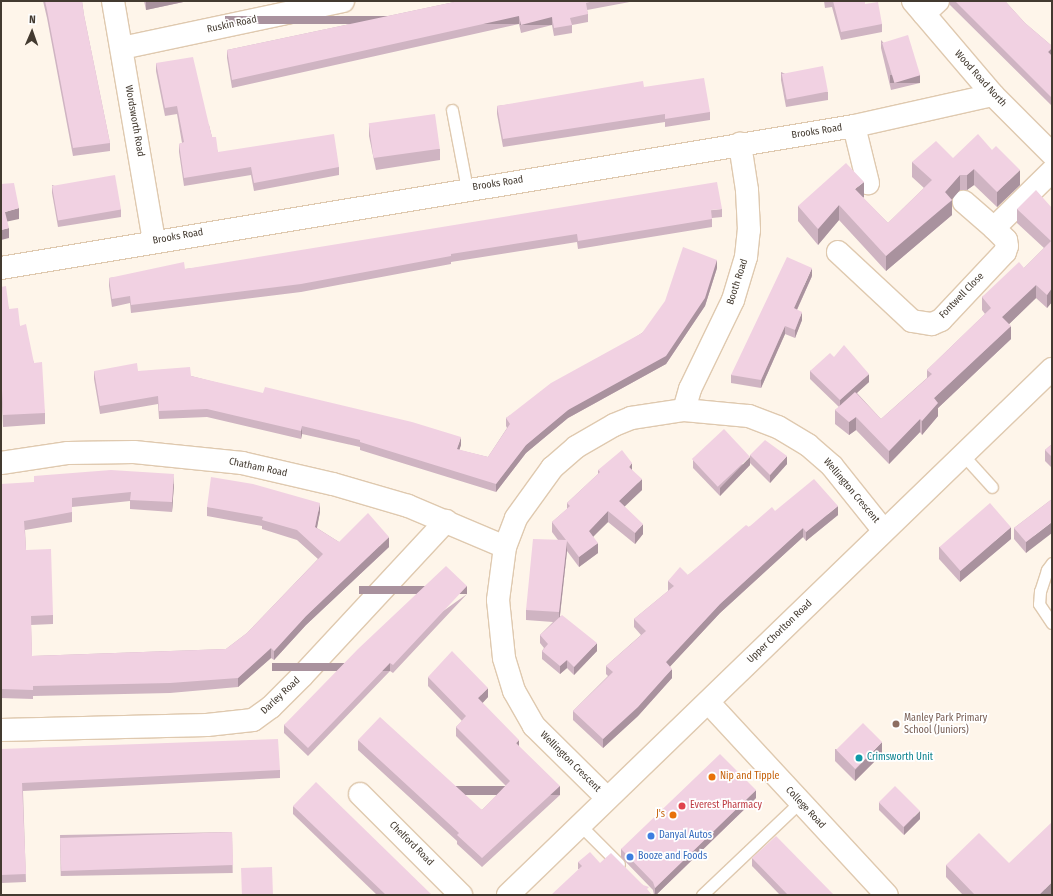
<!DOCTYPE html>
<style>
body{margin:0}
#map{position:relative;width:1053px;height:896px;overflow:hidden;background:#fef5ea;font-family:"Fira Sans Condensed",sans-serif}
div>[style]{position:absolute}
.roads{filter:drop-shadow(1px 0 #dfc9af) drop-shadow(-1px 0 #dfc9af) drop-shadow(0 1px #dfc9af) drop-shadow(0 -1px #dfc9af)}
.lane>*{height:11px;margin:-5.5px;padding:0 5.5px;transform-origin:5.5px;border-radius:5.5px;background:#fff}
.street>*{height:22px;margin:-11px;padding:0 11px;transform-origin:11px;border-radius:11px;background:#fff}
.secondary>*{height:22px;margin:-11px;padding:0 11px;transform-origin:11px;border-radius:11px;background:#fff}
.wall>*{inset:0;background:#cfb4c2;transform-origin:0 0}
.shaded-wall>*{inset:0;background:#a9929e;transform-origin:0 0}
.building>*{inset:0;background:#f1d1e2;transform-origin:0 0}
.dots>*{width:11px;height:11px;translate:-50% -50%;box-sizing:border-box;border:2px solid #fff;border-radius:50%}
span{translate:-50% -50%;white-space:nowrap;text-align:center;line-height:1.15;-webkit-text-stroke:3.5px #fff;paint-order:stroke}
.street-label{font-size:10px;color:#433a30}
.education-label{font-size:10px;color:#785e54}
.left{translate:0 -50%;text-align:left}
.culture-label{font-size:10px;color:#0d838f}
.food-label{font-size:10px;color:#c56008}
.right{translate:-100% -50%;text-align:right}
.health-label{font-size:10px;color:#be3a42}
.shop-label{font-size:10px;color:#366cbe}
.frame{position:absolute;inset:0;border:2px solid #433a30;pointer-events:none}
.north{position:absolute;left:12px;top:12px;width:40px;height:40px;-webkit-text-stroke:3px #fff;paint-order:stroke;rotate:2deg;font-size:11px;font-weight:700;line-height:16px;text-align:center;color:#433a30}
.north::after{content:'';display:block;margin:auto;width:14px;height:18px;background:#433a30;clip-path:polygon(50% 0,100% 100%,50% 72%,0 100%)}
</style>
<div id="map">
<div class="roads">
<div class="lane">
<i style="left:452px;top:110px;width:80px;rotate:79.2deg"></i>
<i style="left:963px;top:455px;width:43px;rotate:47.8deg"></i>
<i style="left:1052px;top:563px;width:9px;rotate:126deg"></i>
<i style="left:1047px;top:570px;width:22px;rotate:108deg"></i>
<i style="left:1040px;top:591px;width:13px;rotate:94deg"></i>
<i style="left:1039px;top:604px;width:23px;rotate:56deg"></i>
<i style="left:580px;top:825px;width:55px;rotate:45deg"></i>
<i style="left:702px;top:895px;width:135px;rotate:-43.5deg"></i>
</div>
<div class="street">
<i style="left:113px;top:1px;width:243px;rotate:80.3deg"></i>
<i style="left:913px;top:1px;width:123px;rotate:49.6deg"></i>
<i style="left:993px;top:95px;width:83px;rotate:45deg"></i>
<i style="left:924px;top:14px;width:19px;rotate:-43deg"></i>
<i style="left:122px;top:48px;width:226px;rotate:-12deg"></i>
<i style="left:854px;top:126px;width:59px;rotate:76.2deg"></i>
<i style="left:994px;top:228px;width:81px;rotate:-44.5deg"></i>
<i style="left:838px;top:252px;width:101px;rotate:43deg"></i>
<i style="left:912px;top:321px;width:20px;rotate:9deg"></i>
<i style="left:932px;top:324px;width:10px;rotate:-24deg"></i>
<i style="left:941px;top:320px;width:93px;rotate:-46.7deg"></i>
<i style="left:1005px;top:252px;width:6px;rotate:-72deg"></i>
<i style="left:1007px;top:246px;width:6px;rotate:-99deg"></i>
<i style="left:1006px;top:240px;width:17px;rotate:-135deg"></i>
<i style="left:994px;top:228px;width:40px;rotate:-139deg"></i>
<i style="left:1px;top:268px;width:865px;rotate:-9.45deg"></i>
<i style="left:854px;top:126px;width:142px;rotate:-12.6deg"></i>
<i style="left:684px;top:410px;width:22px;rotate:-74deg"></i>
<i style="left:690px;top:389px;width:99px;rotate:-64.2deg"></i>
<i style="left:733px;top:300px;width:45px;rotate:-73.2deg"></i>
<i style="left:746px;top:257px;width:27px;rotate:-84deg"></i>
<i style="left:749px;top:230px;width:40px;rotate:-92.9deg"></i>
<i style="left:747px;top:190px;width:47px;rotate:-98.7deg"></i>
<i style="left:1px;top:463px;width:68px;rotate:-8.5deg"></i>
<i style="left:68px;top:453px;width:66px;rotate:-0.9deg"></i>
<i style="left:134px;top:452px;width:109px;rotate:5.8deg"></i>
<i style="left:242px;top:463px;width:93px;rotate:13deg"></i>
<i style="left:333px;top:484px;width:78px;rotate:16.3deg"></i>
<i style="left:408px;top:506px;width:105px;rotate:22.9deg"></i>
<i style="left:708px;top:702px;width:263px;rotate:47.2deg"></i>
<i style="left:1px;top:730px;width:206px;rotate:-1.4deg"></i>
<i style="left:207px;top:725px;width:46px;rotate:-6.2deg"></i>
<i style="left:253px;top:720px;width:22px;rotate:-36deg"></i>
<i style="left:271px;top:707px;width:44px;rotate:-45deg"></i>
<i style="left:302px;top:676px;width:212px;rotate:-47.1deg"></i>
<i style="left:360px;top:794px;width:143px;rotate:45deg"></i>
<i style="left:607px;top:798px;width:103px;rotate:-135.4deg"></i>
<i style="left:534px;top:726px;width:40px;rotate:-119.7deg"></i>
<i style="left:514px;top:691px;width:34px;rotate:-107deg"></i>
<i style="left:504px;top:658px;width:58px;rotate:-95.9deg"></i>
<i style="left:498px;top:600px;width:53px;rotate:-82.5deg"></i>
<i style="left:505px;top:547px;width:31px;rotate:-69deg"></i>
<i style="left:516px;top:518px;width:62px;rotate:-54.2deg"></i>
<i style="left:552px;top:468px;width:32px;rotate:-41deg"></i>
<i style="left:576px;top:447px;width:44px;rotate:-30.1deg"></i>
<i style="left:614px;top:425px;width:18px;rotate:-22deg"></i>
<i style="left:631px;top:418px;width:54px;rotate:-8.6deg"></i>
<i style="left:684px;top:410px;width:65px;rotate:5.3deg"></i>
<i style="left:749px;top:416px;width:31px;rotate:21deg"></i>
<i style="left:778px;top:427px;width:35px;rotate:31deg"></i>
<i style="left:808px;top:445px;width:32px;rotate:41deg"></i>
<i style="left:832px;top:466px;width:83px;rotate:51.3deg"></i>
</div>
<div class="secondary">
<i style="left:508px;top:895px;width:757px;rotate:-44.04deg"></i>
</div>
</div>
<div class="wall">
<i style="clip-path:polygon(43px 1px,82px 1px,84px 15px,110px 143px,110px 151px,73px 156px,47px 18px)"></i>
<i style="clip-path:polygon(144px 1px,188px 1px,146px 10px)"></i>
<i style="clip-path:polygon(459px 1px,635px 1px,587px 10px,588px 14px,588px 22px,572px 25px,572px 33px,554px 36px,552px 25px,521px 33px,519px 24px,232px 88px,227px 58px,227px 50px)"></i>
<i style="clip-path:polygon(824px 1px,865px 1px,865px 4px,882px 24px,882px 32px,841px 40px,832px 7px,825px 8px)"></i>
<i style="clip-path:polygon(949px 1px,1005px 1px,1025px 23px,1052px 46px,1052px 106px,950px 5px)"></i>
<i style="clip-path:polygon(881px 40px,920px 83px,891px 90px,881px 48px)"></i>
<i style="clip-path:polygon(156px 63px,209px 125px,212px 137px,218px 152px,339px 167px,339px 175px,254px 191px,251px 175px,184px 186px,179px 152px,179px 144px,182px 143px,177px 114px,165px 116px,156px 71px)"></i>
<i style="clip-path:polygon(781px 72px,828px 92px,828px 100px,786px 107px,781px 80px)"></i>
<i style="clip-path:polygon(644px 87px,710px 112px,710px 120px,665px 127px,665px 122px,503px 147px,497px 114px,497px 106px)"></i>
<i style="clip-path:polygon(369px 125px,440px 149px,440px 160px,376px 170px,369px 136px)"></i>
<i style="clip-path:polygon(953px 158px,1020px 185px,997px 207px,974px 185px,967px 190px,960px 190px,952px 199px,952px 215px,886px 271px,839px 220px,818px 245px,798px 221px,798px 206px,864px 197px,863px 198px,888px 223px,924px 188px,912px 177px,912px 162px)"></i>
<i style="clip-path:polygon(52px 185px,121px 209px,121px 217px,58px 227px,52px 193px)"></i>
<i style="clip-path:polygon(1052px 208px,1052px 302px,1047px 308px,1036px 298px,1009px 324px,1011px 339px,938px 408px,938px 416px,922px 435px,920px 432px,889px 464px,856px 430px,849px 435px,835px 424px,835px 410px,839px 407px,810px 379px,810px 371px,834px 357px,869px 382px,857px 393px,881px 419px,927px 378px,927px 370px,985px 314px,982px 310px,982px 297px,1024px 268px,1044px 248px,1017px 223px,1017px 209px)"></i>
<i style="clip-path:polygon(722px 209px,722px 217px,712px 218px,712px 227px,578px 249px,577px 242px,451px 262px,451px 264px,301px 292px,131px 313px,130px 303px,112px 307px,109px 286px,109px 278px,185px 269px)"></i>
<i style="clip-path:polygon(717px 268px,705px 306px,666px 364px,568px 418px,526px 453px,496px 492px,360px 450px,360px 447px,302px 434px,301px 439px,207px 417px,159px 419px,158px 404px,100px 414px,94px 379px,94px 371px,138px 371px,191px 376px,461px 445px,459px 450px,488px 457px,507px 428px,506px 426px,506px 418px,642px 333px)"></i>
<i style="clip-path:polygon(812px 276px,797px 310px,802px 320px,795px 338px,785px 334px,761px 388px,731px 383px,731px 375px)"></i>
<i style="clip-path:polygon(1px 287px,9px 309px,20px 326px,34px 363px,45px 413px,45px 424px,3px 427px,1px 377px)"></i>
<i style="clip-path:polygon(1052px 444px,1052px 468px,1045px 461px,1045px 450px)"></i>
<i style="clip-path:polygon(750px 455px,787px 464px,770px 483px,750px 463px)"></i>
<i style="clip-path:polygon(693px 460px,750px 465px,720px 496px,693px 468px)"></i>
<i style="clip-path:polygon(598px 470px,632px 470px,642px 490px,624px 506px,643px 534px,635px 544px,608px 522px,593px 536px,598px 553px,579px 567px,567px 551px,560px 616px,597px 651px,574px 675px,567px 668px,560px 674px,542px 659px,542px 651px,544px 648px,540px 643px,540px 635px,553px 622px,526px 620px,526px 610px,558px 540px,552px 532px,552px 522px,567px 509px,567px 503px,598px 474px)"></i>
<i style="clip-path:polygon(1px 484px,174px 484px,172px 512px,130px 509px,130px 501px,72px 507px,72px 522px,25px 530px,26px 550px,53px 615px,53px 624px,31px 625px,32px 656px,226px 649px,247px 633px,318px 559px,297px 540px,262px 529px,262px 526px,207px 516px,207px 507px,320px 512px,317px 528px,339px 542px,389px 547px,306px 625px,274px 660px,271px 658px,238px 687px,170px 693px,33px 696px,33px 699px,1px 698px)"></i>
<i style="clip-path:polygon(1052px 499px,1026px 553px,1014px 539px,1014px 528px)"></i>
<i style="clip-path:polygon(775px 511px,838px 515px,806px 541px,803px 537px,720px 613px,670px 666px,672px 678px,638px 716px,603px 748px,573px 720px,573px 711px,608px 676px,606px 674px,606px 666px,641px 635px,634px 627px,634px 619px,668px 591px,668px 581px,688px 575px,749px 527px)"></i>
<i style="clip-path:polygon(1011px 539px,960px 582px,939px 559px,939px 547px)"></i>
<i style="clip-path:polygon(467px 594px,393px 673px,390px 671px,308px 756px,284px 733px,284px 725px)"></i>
<i style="clip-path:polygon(428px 677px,488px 697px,482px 703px,560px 795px,482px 867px,457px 844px,457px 841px,358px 750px,358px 740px,482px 810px,506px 786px,456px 736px,456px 727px,462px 721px,428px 686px)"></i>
<i style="clip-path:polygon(1px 749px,280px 770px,280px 778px,23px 791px,26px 882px,1px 883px)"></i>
<i style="clip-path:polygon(835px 749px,882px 754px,855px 781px,835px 761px)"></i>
<i style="clip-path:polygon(756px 798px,656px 895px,654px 895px,653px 890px,621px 857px,621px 849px)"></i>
<i style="clip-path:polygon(879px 802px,920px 819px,904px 835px,879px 810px)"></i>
<i style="clip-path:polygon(293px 806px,432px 895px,377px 895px,293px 814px)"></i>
<i style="left:232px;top:832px;width:41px;height:172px;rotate:89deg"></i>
<i style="clip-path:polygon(752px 858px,834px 895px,780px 895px,752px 866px)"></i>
<i style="clip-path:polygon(578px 862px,600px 863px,643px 885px,578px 869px)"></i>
<i style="clip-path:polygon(1009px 863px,1052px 894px,1051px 895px,963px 895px,946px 877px,946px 865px)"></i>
</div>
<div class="shaded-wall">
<i style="clip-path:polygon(151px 1px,188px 1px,146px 10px,146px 2px)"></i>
<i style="left:519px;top:16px;width:8px;height:294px;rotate:90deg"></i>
<i style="left:552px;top:17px;width:8px;height:32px;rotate:90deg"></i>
<i style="clip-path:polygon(1052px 48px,1052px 56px,1048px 52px)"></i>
<i style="left:920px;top:75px;width:8px;height:30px;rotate:90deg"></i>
<i style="clip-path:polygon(974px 169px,974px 185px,967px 190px,967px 175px)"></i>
<i style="clip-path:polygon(1020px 170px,1020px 185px,997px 207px,997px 192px)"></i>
<i style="clip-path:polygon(960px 175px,960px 190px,948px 204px,952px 200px,952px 215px,886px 271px,886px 256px,945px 192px)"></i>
<i style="clip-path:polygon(864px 182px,864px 197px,855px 204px,855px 189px)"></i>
<i style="clip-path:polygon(839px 205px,839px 220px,818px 245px,818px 229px)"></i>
<i style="clip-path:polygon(19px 208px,19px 219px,5px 222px,5px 212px)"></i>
<i style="clip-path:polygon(9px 228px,9px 238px,1px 240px,1px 230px)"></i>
<i style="clip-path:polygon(717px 260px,717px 268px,705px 306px,666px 364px,568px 418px,526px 453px,496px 492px,496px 484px,526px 445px,568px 410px)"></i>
<i style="clip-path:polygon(812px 268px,812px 276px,794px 316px,794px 308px)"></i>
<i style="clip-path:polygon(1036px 285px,1036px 298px,1002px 331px,1002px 317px)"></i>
<i style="clip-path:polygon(1052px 288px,1052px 302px,1047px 308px,1047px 295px)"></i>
<i style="clip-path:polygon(802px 312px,802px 320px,795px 338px,795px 330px)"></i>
<i style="clip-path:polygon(785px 326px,785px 334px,761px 388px,761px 380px)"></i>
<i style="clip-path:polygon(1011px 326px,1011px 339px,938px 408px,938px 416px,922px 435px,922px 421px,934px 398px)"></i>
<i style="clip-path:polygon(869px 374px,869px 382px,840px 408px,840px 400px)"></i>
<i style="clip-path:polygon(856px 417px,856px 430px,849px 435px,849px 422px)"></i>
<i style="clip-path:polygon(920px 419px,920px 432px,889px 464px,889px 451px)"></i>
<i style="clip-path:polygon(302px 426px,302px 434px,301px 439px,301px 431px)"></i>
<i style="clip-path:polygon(461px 437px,461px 445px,457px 457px,457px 449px)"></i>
<i style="clip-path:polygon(787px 456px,787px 464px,770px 483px,770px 475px)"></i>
<i style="clip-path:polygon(750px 457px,750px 465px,720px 496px,720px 488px)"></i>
<i style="clip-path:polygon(632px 463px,632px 473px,629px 467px)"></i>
<i style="clip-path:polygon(174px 474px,174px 484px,172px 512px,172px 502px)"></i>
<i style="clip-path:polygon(642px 479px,642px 490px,619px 512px,619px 501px)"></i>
<i style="clip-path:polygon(320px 503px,320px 512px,315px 537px,315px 527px)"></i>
<i style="clip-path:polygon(838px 506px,838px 515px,806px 541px,806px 532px)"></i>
<i style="clip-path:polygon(608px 511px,608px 522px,589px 541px,589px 531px)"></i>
<i style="clip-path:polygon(1052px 522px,1052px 533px,1026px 553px,1026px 542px)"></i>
<i style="clip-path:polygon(643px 524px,643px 534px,635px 544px,635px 533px)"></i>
<i style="clip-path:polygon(1011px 527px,1011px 539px,960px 582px,960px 571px)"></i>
<i style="clip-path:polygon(803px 528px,803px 537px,720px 613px,666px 671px,666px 662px,720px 604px)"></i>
<i style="clip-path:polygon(389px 537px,389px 547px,306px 625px,274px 660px,274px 651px,306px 616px)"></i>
<i style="clip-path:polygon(567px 541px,567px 551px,559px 623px,559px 612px)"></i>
<i style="clip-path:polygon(598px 543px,598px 553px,579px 567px,579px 557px)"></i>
<i style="left:467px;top:586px;width:8px;height:108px;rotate:90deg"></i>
<i style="clip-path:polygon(597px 643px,597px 651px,574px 675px,574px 667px)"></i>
<i style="clip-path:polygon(271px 648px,271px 658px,238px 687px,238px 678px)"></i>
<i style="clip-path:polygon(567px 660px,567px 668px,560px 674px,560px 666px)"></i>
<i style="left:390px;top:663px;width:8px;height:118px;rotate:90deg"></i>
<i style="clip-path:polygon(672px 669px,672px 678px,638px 716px,603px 748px,603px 739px)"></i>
<i style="clip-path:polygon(488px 688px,488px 697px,478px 708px,478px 698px)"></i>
<i style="clip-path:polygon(519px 740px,519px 750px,516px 743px)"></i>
<i style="clip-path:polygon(882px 742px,882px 754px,855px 781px,855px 770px)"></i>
<i style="left:560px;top:786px;width:9px;height:106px;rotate:90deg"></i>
<i style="clip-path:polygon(756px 790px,756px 798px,656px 895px,655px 895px,655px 888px)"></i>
<i style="clip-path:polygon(920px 811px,920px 819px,904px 835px,904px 827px)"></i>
<i style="clip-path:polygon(1052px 882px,1052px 894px,1051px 895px,1039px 895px)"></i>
</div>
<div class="building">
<i style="clip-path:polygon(45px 1px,82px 1px,84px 15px,110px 143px,73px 148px,47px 10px)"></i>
<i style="clip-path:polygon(459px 1px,594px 1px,586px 3px,588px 14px,570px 18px,572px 25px,554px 28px,552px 17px,521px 25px,519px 16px,232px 80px,227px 50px)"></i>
<i style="clip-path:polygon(833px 1px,865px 1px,865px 4px,878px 2px,882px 24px,841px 32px)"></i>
<i style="clip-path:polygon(955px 1px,1005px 1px,1025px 23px,1052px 46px,1052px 48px,1048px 52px,1052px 56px,1052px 98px)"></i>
<i style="left:908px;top:35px;width:42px;height:27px;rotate:73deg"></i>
<i style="clip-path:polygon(193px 57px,209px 125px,212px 137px,216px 137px,218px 152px,334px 134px,339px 167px,254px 183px,251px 167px,184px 178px,179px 144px,184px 142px,177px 106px,165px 108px,156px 63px)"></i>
<i style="left:823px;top:66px;width:26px;height:42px;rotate:79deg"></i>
<i style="clip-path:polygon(704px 78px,710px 112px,665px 119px,665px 114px,503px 139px,497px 106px,643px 81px,644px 87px)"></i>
<i style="left:435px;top:114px;width:35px;height:67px;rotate:82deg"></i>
<i style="clip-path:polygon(978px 134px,992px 150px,996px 146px,1020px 170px,997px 192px,974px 169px,967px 175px,960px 175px,945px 192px,952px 200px,886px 256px,839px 205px,818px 229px,798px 206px,846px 163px,864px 182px,855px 189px,888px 223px,932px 180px,912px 162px,936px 141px,953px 158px)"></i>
<i style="left:115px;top:175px;width:35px;height:64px;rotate:80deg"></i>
<i style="clip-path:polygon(717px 182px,722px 209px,711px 210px,712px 219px,578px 241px,577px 234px,451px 254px,451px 256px,301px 284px,131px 305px,130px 296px,112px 299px,109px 278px,184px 262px,185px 269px)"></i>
<i style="clip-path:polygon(14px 183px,19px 208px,5px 212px,9px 228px,1px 230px,1px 184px)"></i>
<i style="clip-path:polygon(1036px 190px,1052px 208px,1052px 288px,1047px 295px,1036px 285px,1002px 317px,1011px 326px,934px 398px,938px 403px,922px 421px,920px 419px,889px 451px,856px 417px,849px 422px,835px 410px,855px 392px,881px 419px,932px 374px,927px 370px,991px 308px,982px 297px,1019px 262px,1024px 268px,1051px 241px,1017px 209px)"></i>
<i style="clip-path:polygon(683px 247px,717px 260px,705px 298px,666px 356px,568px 410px,526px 445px,496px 484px,360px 442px,360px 440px,302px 426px,301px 431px,207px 409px,159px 411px,158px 396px,100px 406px,94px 371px,137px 363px,138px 371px,190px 367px,191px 376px,263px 393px,265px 387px,412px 422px,461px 437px,457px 449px,488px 457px,510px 424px,506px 418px,551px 383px,642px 333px,665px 301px)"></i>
<i style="clip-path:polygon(787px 257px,812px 268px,794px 308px,802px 312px,795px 330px,785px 326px,761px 380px,731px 375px)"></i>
<i style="clip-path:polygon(6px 286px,9px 309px,18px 308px,20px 326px,26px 324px,34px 363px,42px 362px,45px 413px,3px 415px,1px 366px,1px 287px)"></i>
<i style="clip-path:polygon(844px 345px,869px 374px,840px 400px,810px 371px,830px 353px,834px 357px)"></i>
<i style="left:724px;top:429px;width:38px;height:44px;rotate:47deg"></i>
<i style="clip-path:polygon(765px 440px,787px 456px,770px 475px,750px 455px)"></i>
<i style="clip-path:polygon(1052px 444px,1052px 457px,1045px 450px)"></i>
<i style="clip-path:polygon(622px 450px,632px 463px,629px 467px,642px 479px,619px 501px,643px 524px,635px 533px,608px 511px,589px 531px,598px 543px,579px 557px,567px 541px,559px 612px,526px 610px,533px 539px,566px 540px,552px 522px,570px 506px,567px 503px,600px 472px,598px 470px)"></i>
<i style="clip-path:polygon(111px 470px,174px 474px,172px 502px,130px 500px,131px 492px,72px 498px,72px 512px,24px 521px,26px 550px,51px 549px,53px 615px,31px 616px,32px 656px,226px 649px,247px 633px,323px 554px,297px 530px,262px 520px,263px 517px,207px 507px,211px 477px,253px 484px,320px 503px,315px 527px,339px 542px,368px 513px,389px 537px,306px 616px,274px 651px,271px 648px,238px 678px,170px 683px,33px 686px,33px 690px,1px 689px,1px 484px,34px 482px,34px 476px)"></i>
<i style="clip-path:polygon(814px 479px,838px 506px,806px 532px,803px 528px,720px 604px,666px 662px,672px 669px,638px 707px,603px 739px,573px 711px,613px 672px,606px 666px,646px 631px,634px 619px,674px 586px,668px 581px,680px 567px,688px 575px,746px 525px,749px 527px,772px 507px,775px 511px)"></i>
<i style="clip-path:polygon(1052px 499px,1052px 522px,1026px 542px,1014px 528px)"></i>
<i style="left:990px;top:503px;width:32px;height:67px;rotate:49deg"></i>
<i style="clip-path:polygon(446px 566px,467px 586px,393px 665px,390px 663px,308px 748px,284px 725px,358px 649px)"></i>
<i style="clip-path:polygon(562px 615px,597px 643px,574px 667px,567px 660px,560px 666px,542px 651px,548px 644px,540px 635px)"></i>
<i style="clip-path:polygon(452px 651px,488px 688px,478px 698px,519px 740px,516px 743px,560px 786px,482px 858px,457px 835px,459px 833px,358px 740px,380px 717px,482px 810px,510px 781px,456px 727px,466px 716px,428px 677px)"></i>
<i style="left:863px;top:723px;width:27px;height:38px;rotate:45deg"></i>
<i style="clip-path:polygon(278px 739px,280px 770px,22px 783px,26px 874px,1px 875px,1px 749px)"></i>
<i style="clip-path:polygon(720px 754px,756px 790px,655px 888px,653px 882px,621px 849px)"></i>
<i style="clip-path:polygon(316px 782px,432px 895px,386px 895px,293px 806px)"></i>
<i style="left:895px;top:786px;width:35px;height:23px;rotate:45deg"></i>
<i style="clip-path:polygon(1052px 822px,1052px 882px,1039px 895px,975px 895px,946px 865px,979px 833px,1009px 863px)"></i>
<i style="left:232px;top:832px;width:33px;height:172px;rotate:88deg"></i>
<i style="clip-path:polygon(776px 836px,834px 895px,788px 895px,752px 858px)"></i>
<i style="clip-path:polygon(590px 852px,600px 863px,611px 853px,643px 885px,649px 887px,647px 889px,652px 895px,551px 895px,582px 866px,578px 862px)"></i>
<i style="left:272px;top:867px;width:28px;height:31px;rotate:88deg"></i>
</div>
<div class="dots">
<i style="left:896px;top:724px;background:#8d6e63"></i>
<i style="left:859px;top:758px;background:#0f9aa8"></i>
<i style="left:712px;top:777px;background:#e8710a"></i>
<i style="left:682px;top:806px;background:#e0444e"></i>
<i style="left:673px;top:815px;background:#e8710a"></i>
<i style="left:651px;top:836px;background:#3f7fe0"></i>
<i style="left:630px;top:857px;background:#3f7fe0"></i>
</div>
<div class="street-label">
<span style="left:232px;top:25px;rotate:-12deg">Ruskin Road</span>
<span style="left:980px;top:79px;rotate:48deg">Wood Road North</span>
<span style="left:134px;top:121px;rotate:80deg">Wordsworth Road</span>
<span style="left:817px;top:132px;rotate:-9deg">Brooks Road</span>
<span style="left:498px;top:184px;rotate:-9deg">Brooks Road</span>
<span style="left:178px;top:237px;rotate:-10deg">Brooks Road</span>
<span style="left:738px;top:282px;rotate:-72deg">Booth Road</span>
<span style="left:962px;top:296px;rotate:-46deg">Fontwell Close</span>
<span style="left:258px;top:468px;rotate:12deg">Chatham Road</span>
<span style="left:851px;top:491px;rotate:50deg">Wellington Crescent</span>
<span style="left:780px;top:632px;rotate:-44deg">Upper Chorlton Road</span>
<span style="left:281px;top:696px;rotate:-43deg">Darley Road</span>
<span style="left:570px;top:762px;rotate:45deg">Wellington Crescent</span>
<span style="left:805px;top:808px;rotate:47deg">College Road</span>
<span style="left:411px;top:844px;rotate:45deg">Chelford Road</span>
</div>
<div class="education-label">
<span class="left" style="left:904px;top:724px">Manley Park Primary<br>School (Juniors)</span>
</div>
<div class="culture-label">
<span class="left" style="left:867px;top:758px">Crimsworth Unit</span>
</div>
<div class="food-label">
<span class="left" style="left:720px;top:777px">Nip and Tipple</span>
<span class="right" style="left:665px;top:815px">J's</span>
</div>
<div class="health-label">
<span class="left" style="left:690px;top:806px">Everest Pharmacy</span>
</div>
<div class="shop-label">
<span class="left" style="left:659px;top:836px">Danyal Autos</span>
<span class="left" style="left:638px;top:857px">Booze and Foods</span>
</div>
<div class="frame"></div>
<div class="north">N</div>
</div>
